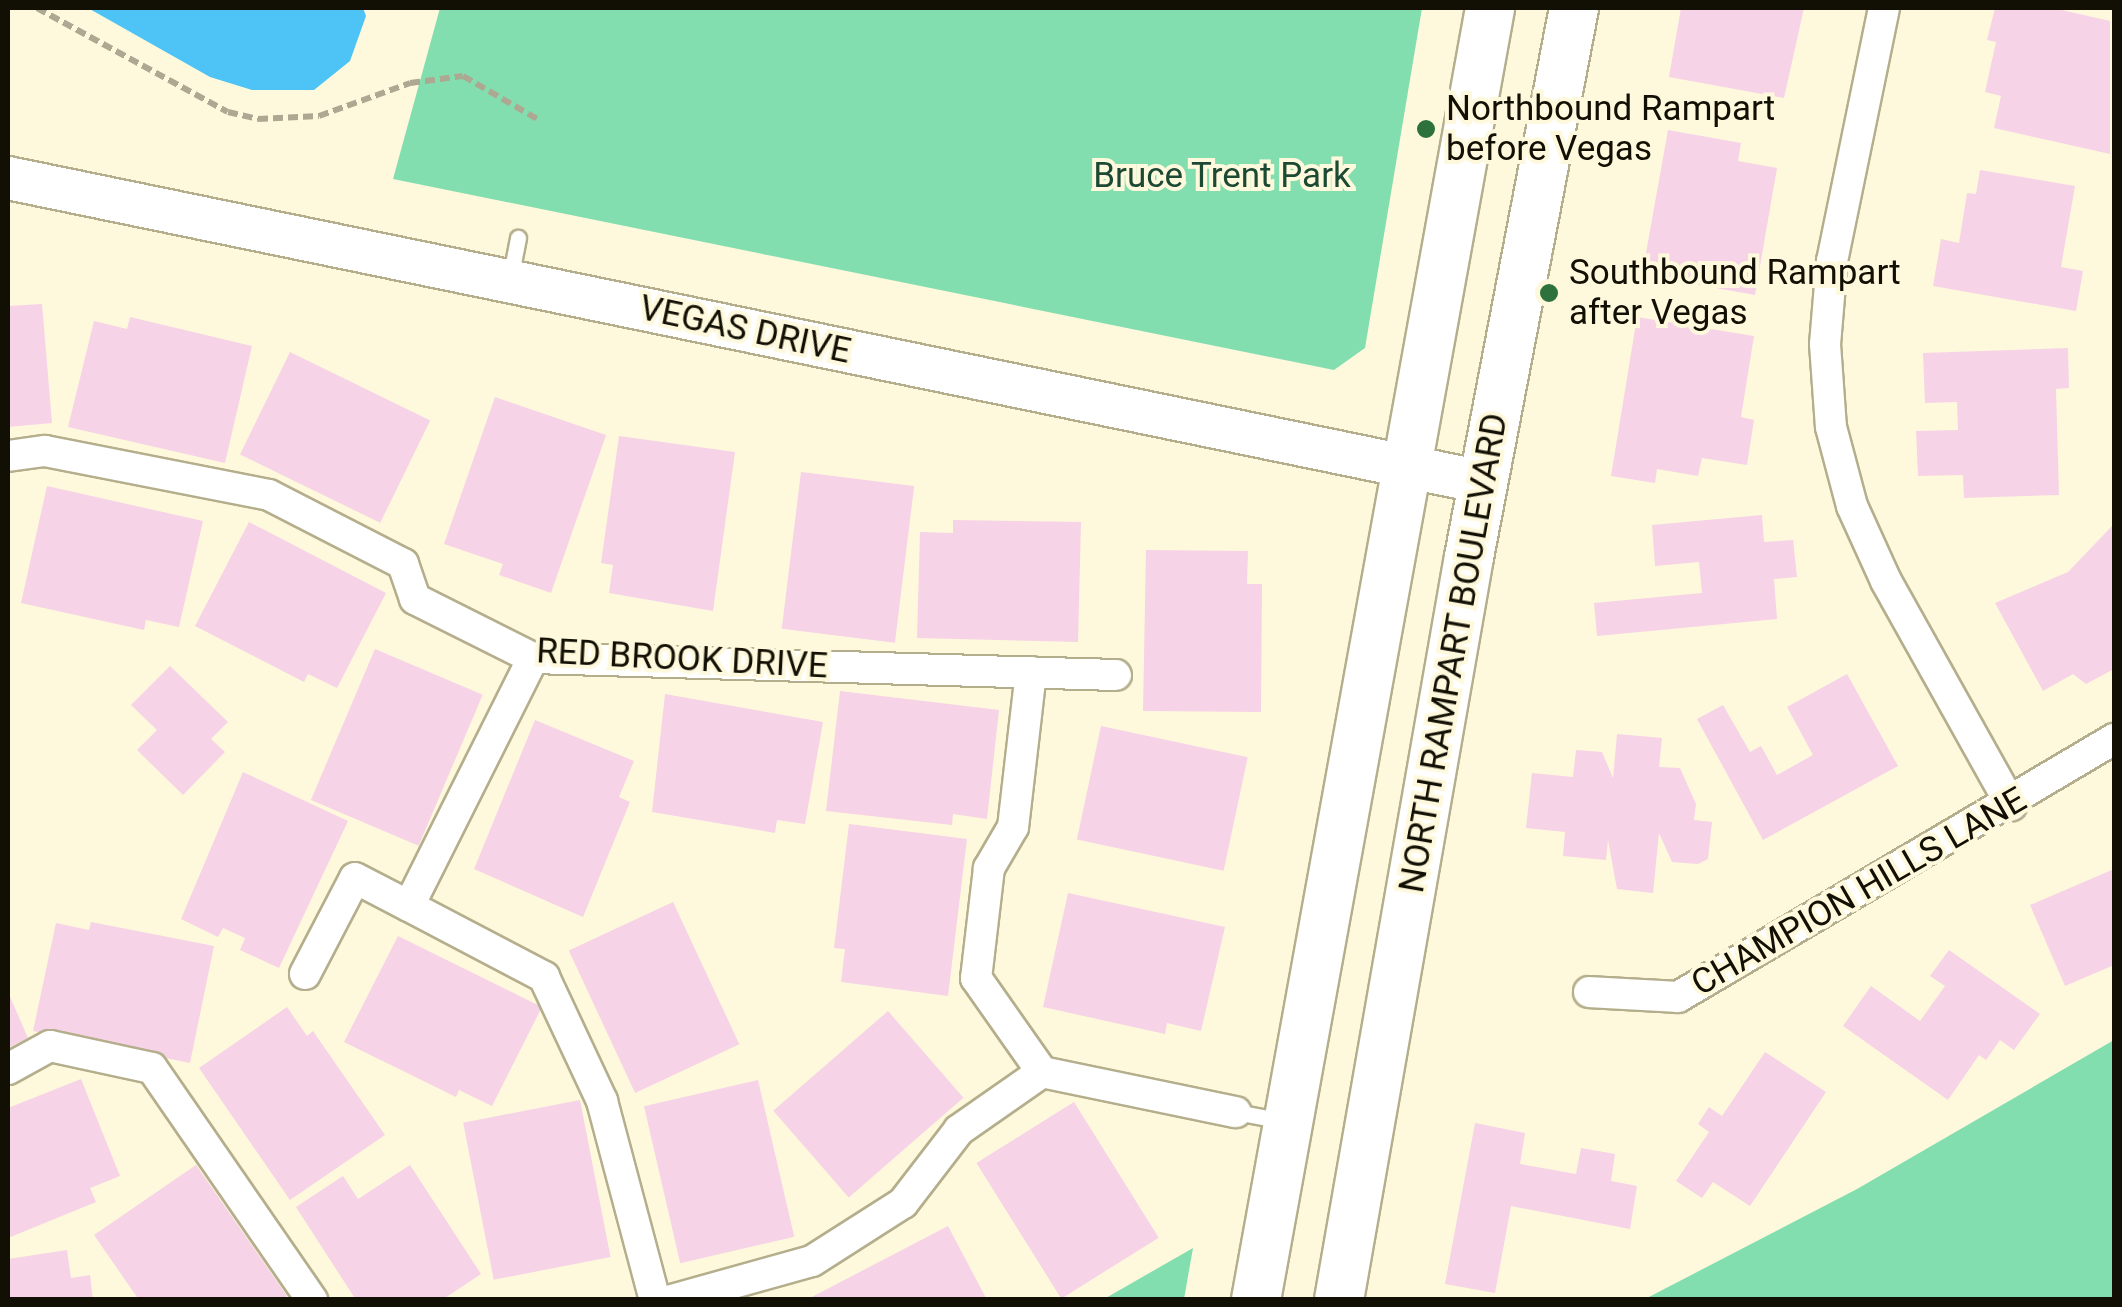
<!DOCTYPE html>
<style>
body{margin:0}
#map{position:relative;width:2122px;height:1307px;overflow:hidden;background:#fef9dd;font-family:Roboto,sans-serif}
div>[style]{position:absolute}
.green>*{inset:0;background:#83deaf}
.water>*{inset:0;background:#4dc3f6}
.building>*{inset:0;background:#f6d3e6;transform-origin:0 0}
.path>*{height:6px;margin-top:-3px;transform-origin:0;background:repeating-linear-gradient(90deg,#aca891 0 10px,transparent 0 15px)}
.roads{filter:drop-shadow(2px 0 #b4ae8c) drop-shadow(-2px 0 #b4ae8c) drop-shadow(0 2px #b4ae8c) drop-shadow(0 -2px #b4ae8c)}
.lane>*{height:15px;margin:-7.5px;padding:0 7.5px;transform-origin:7.5px;border-radius:7.5px;background:#fff}
.street>*{height:30px;margin:-15px;padding:0 15px;transform-origin:15px;border-radius:15px;background:#fff}
.secondary>*{height:42px;margin:-21px;padding:0 21px;transform-origin:21px;border-radius:21px;background:#fff}
.primary>*{height:48px;margin:-24px;padding:0 24px;transform-origin:24px;border-radius:24px;background:#fff}
.dots>*{width:28px;height:28px;translate:-50% -50%;box-sizing:border-box;border:5px solid #fef9dd;border-radius:50%}
span{translate:-50% -50%;white-space:nowrap;text-align:center;line-height:1.15;-webkit-text-stroke:8px #fef9dd;paint-order:stroke}
.poi-label{font-size:35px;color:#120f04}
.left{translate:0 -50%;text-align:left}
.park-label{font-size:35px;color:#1c4934}
.street-label{font-size:35px;color:#120f04}
.frame{position:absolute;inset:0;border:10px solid #120f04;pointer-events:none}
</style>
<div id="map">
<div class="green">
<i style="clip-path:polygon(440px 8px,1422px 8px,1365px 348px,1334px 370px,393px 179px)"></i>
<i style="clip-path:polygon(2114px 1040px,2114px 1299px,1645px 1299px,1857px 1189px)"></i>
<i style="clip-path:polygon(1193px 1248px,1184px 1299px,1104px 1299px)"></i>
</div>
<div class="water">
<i style="clip-path:polygon(88px 8px,363px 8px,366px 16px,350px 61px,314px 90px,252px 90px,210px 77px)"></i>
</div>
<div class="building">
<i style="clip-path:polygon(1681px 8px,1804px 8px,1784px 98px,1669px 77px)"></i>
<i style="clip-path:polygon(1995px 8px,2053px 8px,2110px 21px,2110px 154px,1994px 128px,2001px 96px,1985px 92px,1996px 42px,1987px 40px)"></i>
<i style="clip-path:polygon(1668px 130px,1741px 143px,1738px 161px,1777px 168px,1755px 295px,1642px 275px)"></i>
<i style="clip-path:polygon(1980px 170px,2075px 186px,2061px 267px,2083px 271px,2076px 311px,1933px 286px,1941px 239px,1959px 243px,1967px 193px,1976px 194px)"></i>
<i style="clip-path:polygon(42px 304px,52px 423px,8px 427px,8px 306px)"></i>
<i style="clip-path:polygon(130px 317px,252px 346px,225px 463px,68px 427px,94px 321px,127px 329px)"></i>
<i style="clip-path:polygon(1637px 317px,1754px 336px,1741px 417px,1754px 420px,1747px 465px,1702px 458px,1698px 476px,1657px 469px,1655px 483px,1611px 476px)"></i>
<i style="clip-path:polygon(2068px 348px,2069px 388px,2056px 389px,2059px 495px,1964px 498px,1963px 475px,1918px 476px,1916px 431px,1958px 430px,1957px 402px,1925px 403px,1923px 353px)"></i>
<i style="left:290px;top:352px;width:156px;height:114px;rotate:26deg"></i>
<i style="clip-path:polygon(495px 397px,606px 435px,551px 593px,499px 575px,503px 564px,444px 544px)"></i>
<i style="clip-path:polygon(619px 436px,735px 452px,713px 611px,609px 593px,613px 565px,601px 563px)"></i>
<i style="left:801px;top:472px;width:114px;height:158px;rotate:7deg"></i>
<i style="clip-path:polygon(47px 486px,203px 521px,179px 627px,146px 620px,144px 630px,21px 603px)"></i>
<i style="clip-path:polygon(1762px 515px,1764px 542px,1793px 540px,1797px 577px,1774px 579px,1777px 619px,1597px 636px,1594px 603px,1702px 593px,1699px 562px,1655px 566px,1652px 525px)"></i>
<i style="clip-path:polygon(953px 520px,1081px 522px,1078px 642px,917px 638px,920px 532px,953px 533px)"></i>
<i style="clip-path:polygon(249px 522px,386px 593px,337px 688px,308px 674px,304px 682px,195px 626px)"></i>
<i style="clip-path:polygon(2114px 524px,2114px 669px,2086px 684px,2073px 674px,2043px 691px,1995px 603px,2068px 572px)"></i>
<i style="clip-path:polygon(1146px 550px,1248px 551px,1247px 584px,1262px 584px,1261px 712px,1143px 711px)"></i>
<i style="left:375px;top:649px;width:117px;height:164px;rotate:23deg"></i>
<i style="clip-path:polygon(170px 666px,228px 722px,211px 739px,225px 752px,183px 795px,137px 750px,157px 730px,131px 705px)"></i>
<i style="clip-path:polygon(1847px 674px,1898px 766px,1763px 840px,1697px 719px,1723px 705px,1750px 752px,1761px 746px,1777px 775px,1813px 755px,1787px 707px)"></i>
<i style="clip-path:polygon(840px 691px,999px 710px,987px 819px,953px 814px,952px 825px,826px 811px)"></i>
<i style="clip-path:polygon(665px 694px,823px 722px,805px 824px,777px 820px,775px 833px,652px 812px)"></i>
<i style="clip-path:polygon(535px 720px,634px 761px,619px 797px,630px 802px,583px 917px,474px 869px)"></i>
<i style="left:1101px;top:726px;width:150px;height:116px;rotate:12deg"></i>
<i style="clip-path:polygon(1617px 734px,1662px 738px,1659px 767px,1680px 768px,1696px 804px,1694px 820px,1712px 822px,1708px 859px,1698px 864px,1672px 862px,1659px 833px,1653px 893px,1617px 889px,1608px 840px,1606px 860px,1563px 856px,1565px 832px,1526px 828px,1532px 773px,1573px 777px,1576px 750px,1602px 752px,1613px 778px)"></i>
<i style="clip-path:polygon(243px 772px,348px 821px,279px 968px,240px 950px,245px 938px,223px 928px,218px 937px,181px 919px)"></i>
<i style="clip-path:polygon(849px 824px,967px 839px,948px 996px,841px 982px,845px 949px,834px 948px)"></i>
<i style="clip-path:polygon(2114px 869px,2114px 965px,2065px 986px,2030px 905px)"></i>
<i style="clip-path:polygon(1068px 893px,1225px 927px,1201px 1031px,1167px 1023px,1165px 1034px,1043px 1007px)"></i>
<i style="left:673px;top:902px;width:157px;height:115px;rotate:65deg"></i>
<i style="clip-path:polygon(91px 922px,214px 946px,190px 1063px,33px 1031px,56px 923px,89px 930px)"></i>
<i style="clip-path:polygon(398px 936px,542px 1007px,492px 1106px,459px 1090px,456px 1097px,344px 1042px)"></i>
<i style="clip-path:polygon(1949px 950px,2040px 1014px,2014px 1050px,2000px 1040px,1986px 1060px,1979px 1055px,1948px 1100px,1843px 1026px,1871px 986px,1920px 1021px,1945px 986px,1930px 976px)"></i>
<i style="clip-path:polygon(8px 992px,28px 1038px,8px 1048px)"></i>
<i style="clip-path:polygon(287px 1007px,307px 1036px,313px 1031px,385px 1135px,290px 1200px,199px 1068px)"></i>
<i style="left:888px;top:1011px;width:115px;height:152px;rotate:49deg"></i>
<i style="clip-path:polygon(1765px 1052px,1826px 1092px,1750px 1206px,1713px 1182px,1702px 1198px,1676px 1181px,1709px 1132px,1698px 1124px,1709px 1107px,1722px 1116px)"></i>
<i style="clip-path:polygon(81px 1079px,120px 1176px,90px 1188px,96px 1202px,8px 1238px,8px 1108px)"></i>
<i style="left:758px;top:1080px;width:161px;height:117px;rotate:77deg"></i>
<i style="left:580px;top:1100px;width:160px;height:119px;rotate:79deg"></i>
<i style="left:1074px;top:1102px;width:160px;height:115px;rotate:58deg"></i>
<i style="clip-path:polygon(1475px 1123px,1525px 1133px,1520px 1164px,1576px 1174px,1581px 1148px,1615px 1154px,1611px 1181px,1637px 1186px,1630px 1229px,1511px 1206px,1495px 1293px,1445px 1284px)"></i>
<i style="clip-path:polygon(196px 1165px,287px 1296px,283px 1300px,139px 1300px,94px 1235px)"></i>
<i style="clip-path:polygon(410px 1165px,481px 1274px,442px 1300px,356px 1300px,296px 1207px,343px 1176px,358px 1199px)"></i>
<i style="clip-path:polygon(948px 1226px,987px 1300px,806px 1300px)"></i>
<i style="clip-path:polygon(67px 1250px,71px 1278px,90px 1275px,93px 1300px,8px 1300px,8px 1259px)"></i>
</div>
<div class="path">
<i style="left:37px;top:8px;width:217px;rotate:28.6deg"></i>
<i style="left:228px;top:112px;width:31px;rotate:13deg"></i>
<i style="left:258px;top:119px;width:61px;rotate:-2.8deg"></i>
<i style="left:319px;top:116px;width:97px;rotate:-19.9deg"></i>
<i style="left:410px;top:83px;width:53px;rotate:-7.5deg"></i>
<i style="left:463px;top:76px;width:88px;rotate:30.1deg"></i>
</div>
<div class="roads">
<div class="lane">
<i style="left:510px;top:279px;width:42px;rotate:-79deg"></i>
<i style="left:1236px;top:1112px;width:48px;rotate:10.8deg"></i>
</div>
<div class="street">
<i style="left:1884px;top:8px;width:258px;rotate:101.6deg"></i>
<i style="left:1832px;top:261px;width:83px;rotate:94.8deg"></i>
<i style="left:1825px;top:344px;width:83px;rotate:85.9deg"></i>
<i style="left:1831px;top:427px;width:82px;rotate:75.1deg"></i>
<i style="left:1852px;top:506px;width:82px;rotate:65.6deg"></i>
<i style="left:1886px;top:581px;width:257px;rotate:60.8deg"></i>
<i style="left:8px;top:456px;width:37px;rotate:-8deg"></i>
<i style="left:45px;top:451px;width:228px;rotate:11.1deg"></i>
<i style="left:269px;top:495px;width:151px;rotate:27.2deg"></i>
<i style="left:403px;top:564px;width:37px;rotate:71deg"></i>
<i style="left:415px;top:599px;width:132px;rotate:26.6deg"></i>
<i style="left:533px;top:658px;width:583px;rotate:1.67deg"></i>
<i style="left:533px;top:658px;width:277px;rotate:116.6deg"></i>
<i style="left:409px;top:906px;width:153px;rotate:27.7deg"></i>
<i style="left:544px;top:977px;width:137px;rotate:64.9deg"></i>
<i style="left:602px;top:1101px;width:206px;rotate:75.1deg"></i>
<i style="left:1031px;top:672px;width:156px;rotate:96.6deg"></i>
<i style="left:1013px;top:827px;width:48px;rotate:120.3deg"></i>
<i style="left:989px;top:868px;width:111px;rotate:96.7deg"></i>
<i style="left:976px;top:978px;width:115px;rotate:54.9deg"></i>
<i style="left:305px;top:974px;width:108px;rotate:-62.5deg"></i>
<i style="left:355px;top:878px;width:61px;rotate:27.4deg"></i>
<i style="left:1589px;top:992px;width:89px;rotate:3.2deg"></i>
<i style="left:1678px;top:997px;width:507px;rotate:-30.61deg"></i>
<i style="left:8px;top:1069px;width:48px;rotate:-28.7deg"></i>
<i style="left:50px;top:1046px;width:104px;rotate:12.2deg"></i>
<i style="left:152px;top:1068px;width:282px;rotate:55.4deg"></i>
<i style="left:1042px;top:1072px;width:198px;rotate:11.7deg"></i>
<i style="left:672px;top:1300px;width:145px;rotate:-15.6deg"></i>
<i style="left:812px;top:1261px;width:108px;rotate:-32.5deg"></i>
<i style="left:903px;top:1203px;width:92px;rotate:-52.5deg"></i>
<i style="left:959px;top:1130px;width:101px;rotate:-34.9deg"></i>
</div>
<div class="secondary">
<i style="left:8px;top:178px;width:1506px;rotate:11.65deg"></i>
</div>
<div class="primary">
<i style="left:1256px;top:1300px;width:1313px;rotate:-79.73deg"></i>
<i style="left:1339px;top:1300px;width:754px;rotate:-80.08deg"></i>
<i style="left:1469px;top:557px;width:559px;rotate:-79.17deg"></i>
</div>
</div>
<div class="dots">
<i style="left:1426px;top:129px;background:#2d713d"></i>
<i style="left:1549px;top:293px;background:#2d713d"></i>
</div>
<div class="poi-label">
<span class="left" style="left:1446px;top:129px">Northbound Rampart<br>before Vegas</span>
<span class="left" style="left:1569px;top:293px">Southbound Rampart<br>after Vegas</span>
</div>
<div class="park-label">
<span style="left:1222px;top:176px">Bruce Trent Park</span>
</div>
<div class="street-label">
<span style="left:745px;top:330px;rotate:12deg">VEGAS DRIVE</span>
<span style="left:1454px;top:653px;rotate:-80deg">NORTH RAMPART BOULEVARD</span>
<span style="left:682px;top:659px;rotate:3deg">RED BROOK DRIVE</span>
<span style="left:1859px;top:892px;rotate:-30deg">CHAMPION HILLS LANE</span>
</div>
<div class="frame"></div>
</div>
